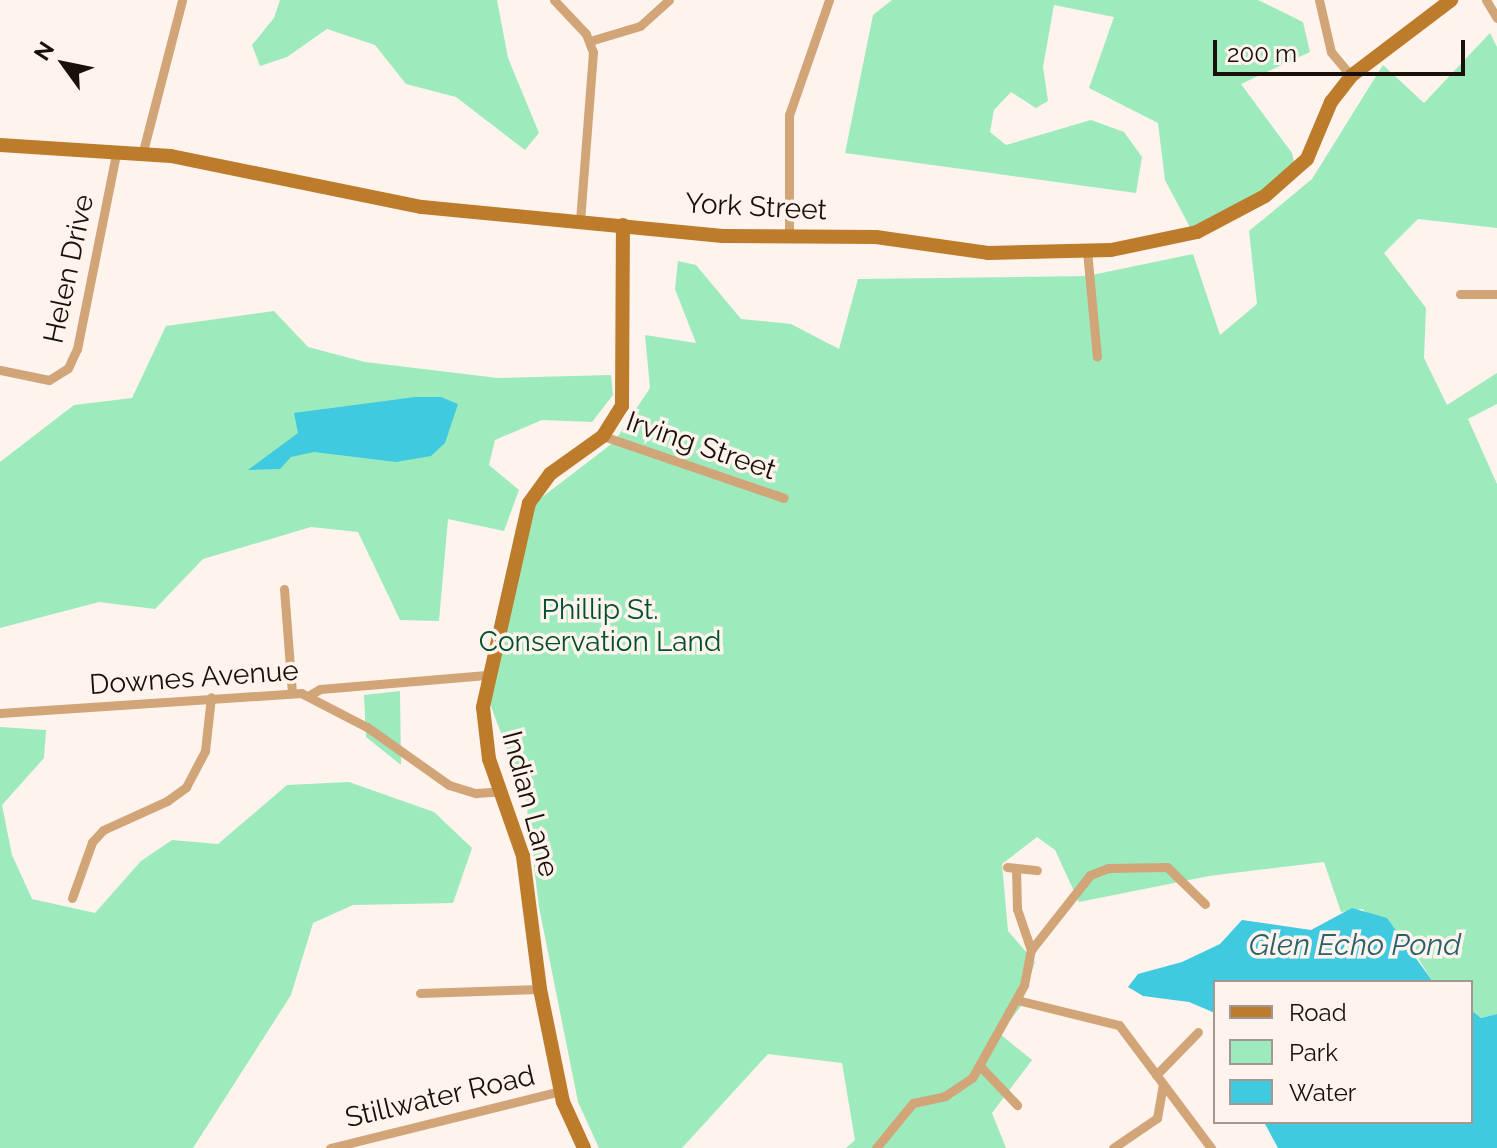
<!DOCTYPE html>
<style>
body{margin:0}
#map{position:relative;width:1497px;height:1148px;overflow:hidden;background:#fef3ed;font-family:Raleway,sans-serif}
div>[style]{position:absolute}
.green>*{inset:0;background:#9deabd}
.water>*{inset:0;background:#3fcae0}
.street>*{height:9px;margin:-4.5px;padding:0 4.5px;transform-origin:4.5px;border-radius:4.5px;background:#d1a577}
.secondary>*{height:14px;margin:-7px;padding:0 7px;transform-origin:7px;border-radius:7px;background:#bc7c2c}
span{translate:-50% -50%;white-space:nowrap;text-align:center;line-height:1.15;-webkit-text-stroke:7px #fef3ed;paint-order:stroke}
.street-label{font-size:28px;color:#19100b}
.park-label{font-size:28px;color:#00502f}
.water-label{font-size:30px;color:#29606a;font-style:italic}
.legend{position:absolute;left:1213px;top:980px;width:260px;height:144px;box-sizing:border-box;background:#fef3ed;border:2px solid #a29893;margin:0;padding:10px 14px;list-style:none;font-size:24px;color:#19100b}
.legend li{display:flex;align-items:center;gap:16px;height:40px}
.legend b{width:40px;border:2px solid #a29893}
.north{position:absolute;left:24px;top:24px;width:80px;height:80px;-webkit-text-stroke:6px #fef3ed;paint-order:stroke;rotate:303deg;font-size:22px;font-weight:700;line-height:32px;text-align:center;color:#19100b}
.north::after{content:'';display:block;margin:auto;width:28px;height:36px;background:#19100b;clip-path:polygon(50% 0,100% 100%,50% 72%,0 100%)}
.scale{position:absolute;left:1213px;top:40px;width:252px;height:36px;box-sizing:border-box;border:4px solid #19100b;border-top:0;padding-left:10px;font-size:24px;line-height:28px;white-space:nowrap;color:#19100b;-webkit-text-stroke:6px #fef3ed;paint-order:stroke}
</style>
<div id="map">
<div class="green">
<i style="clip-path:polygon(280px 0,497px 0,508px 58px,539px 133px,525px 150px,456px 97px,406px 84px,375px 45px,327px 29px,287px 57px,260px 66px,252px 45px,274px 18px)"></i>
<i style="clip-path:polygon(892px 0,1258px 0,1303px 22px,1310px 52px,1241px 84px,1292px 153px,1296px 170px,1193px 233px,1165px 180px,1158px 123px,1089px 88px,1114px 17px,1054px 5px,1043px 67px,1048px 101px,1036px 108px,1011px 92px,994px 110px,990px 132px,1006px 145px,1091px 120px,1124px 132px,1142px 157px,1136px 193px,845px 153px,873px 15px)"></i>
<i style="clip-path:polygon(1490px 33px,1497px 47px,1497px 228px,1418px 219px,1384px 253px,1426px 308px,1424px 358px,1447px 405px,1497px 373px,1497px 404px,1468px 419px,1497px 484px,1497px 1014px,1481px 1018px,1471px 1010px,1471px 982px,1433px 982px,1412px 949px,1362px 909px,1341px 912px,1324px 862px,1209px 876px,1079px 902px,1055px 850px,1037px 837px,1002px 864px,1008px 931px,1035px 962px,1021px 1006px,1000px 1034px,1032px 1060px,992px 1113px,1006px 1148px,846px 1148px,855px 1140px,842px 1063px,768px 1054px,682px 1148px,599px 1148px,578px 1102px,539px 907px,526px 801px,489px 701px,481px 700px,481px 685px,517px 524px,541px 498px,614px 442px,650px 388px,645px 335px,696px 343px,675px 289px,678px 261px,696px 265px,741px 319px,791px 324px,839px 349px,858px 279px,1087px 276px,1193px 254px,1220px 335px,1257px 304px,1249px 231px,1312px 179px,1383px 65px,1424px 103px)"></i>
<i style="clip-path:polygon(274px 311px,308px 347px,365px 362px,498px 378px,611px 375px,613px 395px,592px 422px,542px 420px,495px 440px,489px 465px,519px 490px,504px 531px,448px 519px,439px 621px,400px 620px,358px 532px,311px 527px,203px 559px,155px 609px,99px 602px,0 628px,0 462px,74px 405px,132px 398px,166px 326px)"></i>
<i style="clip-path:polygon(400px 691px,401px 765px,366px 737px,364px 695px)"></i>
<i style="clip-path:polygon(0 727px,46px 730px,44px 758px,2px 805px,12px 855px,32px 899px,95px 913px,141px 861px,172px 840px,218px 844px,287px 785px,349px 782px,434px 812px,472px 848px,453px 903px,353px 905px,313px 923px,291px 995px,193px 1148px,0 1148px)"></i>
</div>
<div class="water">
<i style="clip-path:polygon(415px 397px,441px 397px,458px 404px,445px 443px,431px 456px,396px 462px,314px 452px,291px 457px,280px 469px,248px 470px,298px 433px,294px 413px)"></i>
<i style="clip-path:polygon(1352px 908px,1387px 918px,1433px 982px,1215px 982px,1215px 1013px,1189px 1002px,1143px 996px,1128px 987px,1138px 974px,1182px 962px,1220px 944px,1242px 920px,1311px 930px)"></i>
<i style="clip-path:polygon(1471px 1010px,1481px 1018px,1497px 1014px,1497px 1148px,1278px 1148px,1264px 1122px,1471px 1122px)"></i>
</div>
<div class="street">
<i style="left:554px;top:0;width:47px;rotate:46.7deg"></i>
<i style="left:586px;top:34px;width:19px;rotate:69deg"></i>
<i style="left:593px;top:52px;width:169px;rotate:94.4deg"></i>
<i style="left:1319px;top:0;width:53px;rotate:77deg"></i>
<i style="left:1331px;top:52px;width:31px;rotate:50deg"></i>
<i style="left:1486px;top:0;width:21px;rotate:59deg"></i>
<i style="left:590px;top:41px;width:52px;rotate:-16.7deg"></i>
<i style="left:640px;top:26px;width:39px;rotate:-42deg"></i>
<i style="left:142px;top:155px;width:160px;rotate:-75.5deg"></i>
<i style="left:789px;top:237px;width:122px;rotate:-90deg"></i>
<i style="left:789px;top:115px;width:122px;rotate:-70.8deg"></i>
<i style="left:1087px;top:251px;width:106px;rotate:84.6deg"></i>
<i style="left:1460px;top:294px;width:37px"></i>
<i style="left:0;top:370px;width:50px;rotate:11.5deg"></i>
<i style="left:49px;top:380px;width:22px;rotate:-32deg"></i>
<i style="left:68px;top:368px;width:21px;rotate:-65deg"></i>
<i style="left:77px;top:349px;width:200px;rotate:-78.7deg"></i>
<i style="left:603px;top:436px;width:191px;rotate:18.9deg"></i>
<i style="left:284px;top:589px;width:103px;rotate:85.6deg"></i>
<i style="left:308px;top:696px;width:14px;rotate:-30deg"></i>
<i style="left:320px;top:689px;width:167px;rotate:-4.8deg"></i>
<i style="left:0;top:713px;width:302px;rotate:-3.8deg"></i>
<i style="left:301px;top:693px;width:74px;rotate:27.3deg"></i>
<i style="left:367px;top:727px;width:100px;rotate:35.3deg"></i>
<i style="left:449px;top:785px;width:28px;rotate:17deg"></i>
<i style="left:476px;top:793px;width:26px;rotate:-4deg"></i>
<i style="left:1007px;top:867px;width:30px;rotate:6deg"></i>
<i style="left:1016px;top:868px;width:41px;rotate:88.6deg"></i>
<i style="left:1017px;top:909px;width:43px;rotate:71.1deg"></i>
<i style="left:72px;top:898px;width:59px;rotate:-70.3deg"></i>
<i style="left:92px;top:842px;width:16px;rotate:-47deg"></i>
<i style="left:103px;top:830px;width:70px;rotate:-24.4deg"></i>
<i style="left:167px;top:801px;width:24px;rotate:-36deg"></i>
<i style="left:186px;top:787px;width:41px;rotate:-62.2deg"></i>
<i style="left:205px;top:751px;width:54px;rotate:-83.7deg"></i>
<i style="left:420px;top:993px;width:120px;rotate:-1.9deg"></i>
<i style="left:1017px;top:1000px;width:105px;rotate:13.8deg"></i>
<i style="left:1119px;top:1025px;width:154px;rotate:53.2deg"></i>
<i style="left:980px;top:1066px;width:54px;rotate:46.5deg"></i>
<i style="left:1156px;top:1075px;width:60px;rotate:-45.7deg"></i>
<i style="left:330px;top:1148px;width:238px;rotate:-13.9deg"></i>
<i style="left:876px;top:1148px;width:58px;rotate:-50.6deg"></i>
<i style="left:913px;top:1103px;width:33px;rotate:-12deg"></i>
<i style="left:945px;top:1096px;width:32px;rotate:-34deg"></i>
<i style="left:972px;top:1078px;width:107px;rotate:-60.8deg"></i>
<i style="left:1024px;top:985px;width:36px;rotate:-79deg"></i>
<i style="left:1031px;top:950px;width:95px;rotate:-51.8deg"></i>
<i style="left:1090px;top:875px;width:19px;rotate:-21deg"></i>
<i style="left:1108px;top:868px;width:59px;rotate:-1deg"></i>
<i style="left:1167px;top:867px;width:53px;rotate:44.2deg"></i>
<i style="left:1113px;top:1148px;width:53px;rotate:-34.3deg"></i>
<i style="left:1157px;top:1118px;width:34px;rotate:-80deg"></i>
</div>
<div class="secondary">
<i style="left:0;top:145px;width:171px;rotate:3.7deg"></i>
<i style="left:171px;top:156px;width:256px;rotate:11.5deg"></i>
<i style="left:422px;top:207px;width:302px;rotate:5.5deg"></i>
<i style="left:723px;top:236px;width:153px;rotate:0.4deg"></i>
<i style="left:876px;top:237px;width:113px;rotate:8.1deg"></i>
<i style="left:988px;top:253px;width:123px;rotate:-1.4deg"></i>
<i style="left:1111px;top:250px;width:88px;rotate:-11.8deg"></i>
<i style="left:1197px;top:232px;width:77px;rotate:-27.9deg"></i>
<i style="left:1265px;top:196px;width:56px;rotate:-41.4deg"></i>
<i style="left:1307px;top:159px;width:62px;rotate:-67.2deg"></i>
<i style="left:1331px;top:102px;width:33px;rotate:-52deg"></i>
<i style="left:1351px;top:76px;width:126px;rotate:-37.2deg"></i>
<i style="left:584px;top:1148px;width:51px;rotate:-114.5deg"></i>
<i style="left:563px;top:1102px;width:115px;rotate:-101.5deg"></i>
<i style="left:540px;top:989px;width:134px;rotate:-97.3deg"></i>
<i style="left:523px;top:856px;width:103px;rotate:-109.3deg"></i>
<i style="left:489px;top:759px;width:52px;rotate:-96.6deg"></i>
<i style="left:483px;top:707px;width:209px;rotate:-77.3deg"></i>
<i style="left:529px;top:503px;width:36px;rotate:-54deg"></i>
<i style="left:550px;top:474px;width:65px;rotate:-35.6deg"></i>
<i style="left:603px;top:436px;width:36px;rotate:-58deg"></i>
<i style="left:622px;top:406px;width:181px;rotate:-89.7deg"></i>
</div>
<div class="street-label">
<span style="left:756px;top:207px;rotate:3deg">York Street</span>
<span style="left:69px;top:269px;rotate:-78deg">Helen Drive</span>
<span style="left:701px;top:446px;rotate:19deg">Irving Street</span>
<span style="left:194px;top:678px;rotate:-4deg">Downes Avenue</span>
<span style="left:530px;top:804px;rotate:75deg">Indian Lane</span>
<span style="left:440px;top:1097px;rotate:-13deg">Stillwater Road</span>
</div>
<div class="park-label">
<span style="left:600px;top:626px">Phillip St.<br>Conservation Land</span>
</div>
<div class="water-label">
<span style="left:1355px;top:945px">Glen Echo Pond</span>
</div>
<ul class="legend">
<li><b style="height:10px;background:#bc7c2c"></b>Road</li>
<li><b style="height:22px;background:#9deabd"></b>Park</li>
<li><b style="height:22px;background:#3fcae0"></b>Water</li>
</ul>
<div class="north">N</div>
<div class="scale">200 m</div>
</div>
